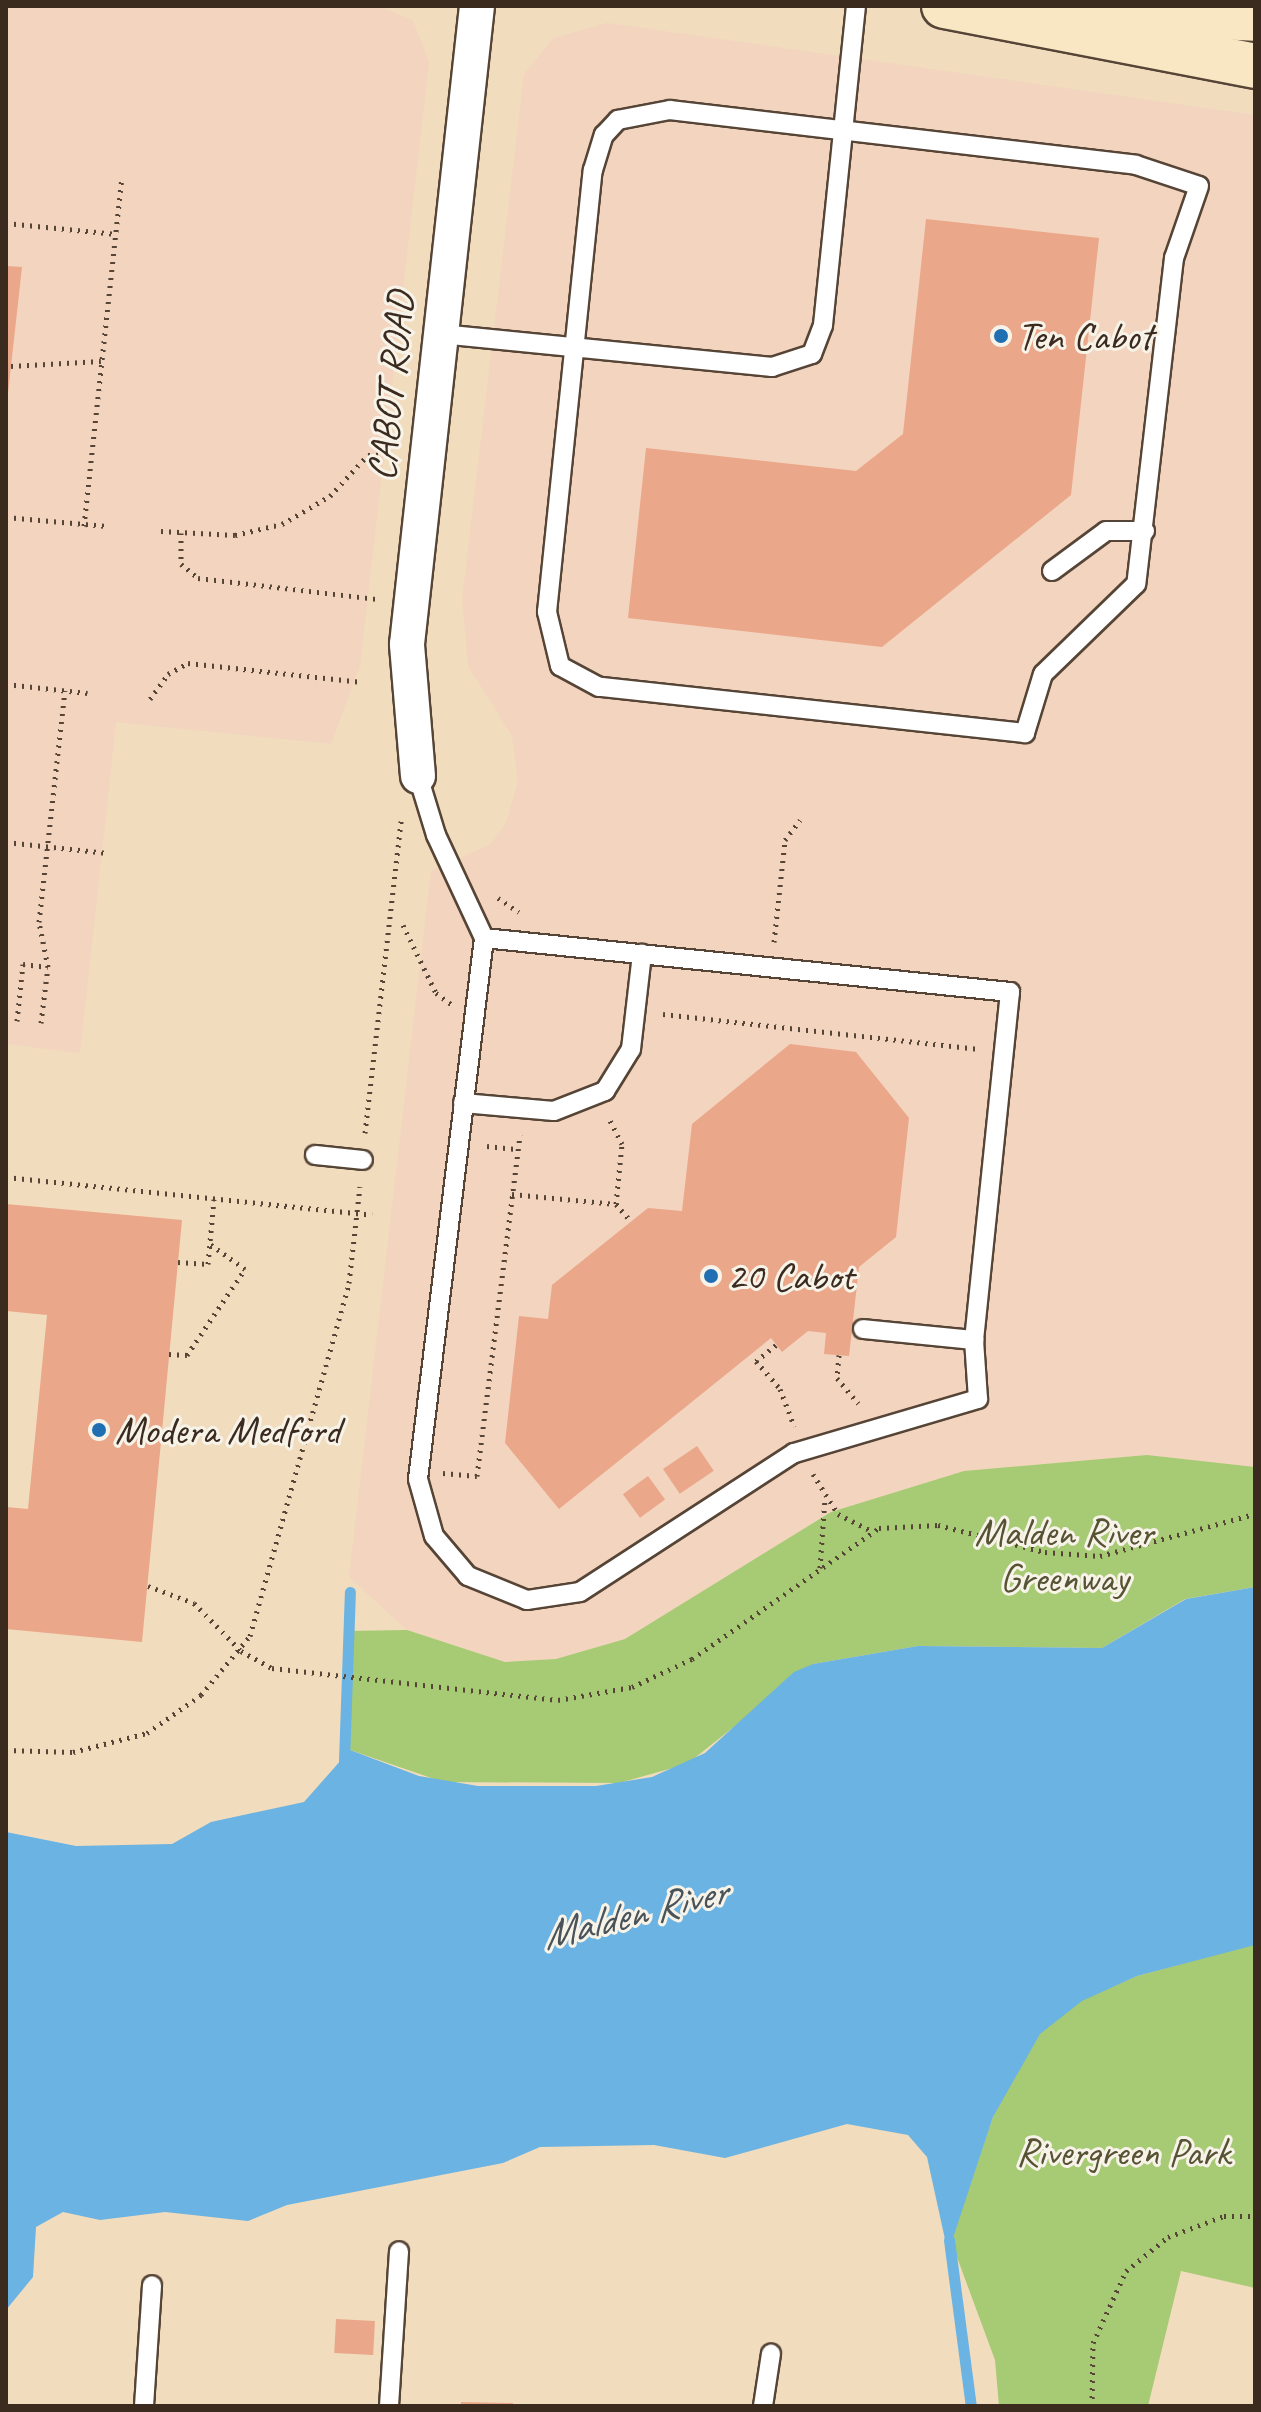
<!DOCTYPE html>
<style>
body{margin:0}
#map{position:relative;width:1261px;height:2412px;overflow:hidden;background:#f1dcbe;font-family:Caveat,sans-serif}
div>[style]{position:absolute}
.built>*{inset:0;background:#f3d4bf}
.green>*{inset:0;background:#a7ca74}
.water>*{inset:0;background:#6ab3e2}
.stream>*{height:11px;margin:-5.5px;padding:0 5.5px;transform-origin:5.5px;border-radius:5.5px;background:#6ab3e2}
.building>*{inset:0;background:#eba78a;transform-origin:0 0}
.path>*{height:5px;margin-top:-2.5px;transform-origin:0;background:repeating-linear-gradient(90deg,#564536 0 2px,transparent 0 8px)}
.roads{filter:drop-shadow(2px 0 #564536) drop-shadow(-2px 0 #564536) drop-shadow(0 2px #564536) drop-shadow(0 -2px #564536)}
.service>*{height:18px;margin:-9px;padding:0 9px;transform-origin:9px;border-radius:9px;background:#fff}
.minor>*{height:34px;margin:-17px;padding:0 17px;transform-origin:17px;border-radius:17px;background:#fff}
.secondary>*{height:44px;margin:-22px;padding:0 22px;transform-origin:22px;border-radius:22px;background:#f9e7c3}
.dots>*{width:22px;height:22px;translate:-50% -50%;box-sizing:border-box;border:4px solid #f7f3e8;border-radius:50%}
span{translate:-50% -50%;white-space:nowrap;text-align:center;line-height:1.15;-webkit-text-stroke:6px #f7f3e8;paint-order:stroke}
.poi-label{font-size:40px;color:#3b2a1e}
.left{translate:0 -50%;text-align:left}
.street-label{font-size:40px;color:#3b2a1e}
.park-label{font-size:40px;color:#565234}
.water-label{font-size:42px;color:#495359;font-style:italic}
.frame{position:absolute;inset:0;border:8px solid #3b2a1e;pointer-events:none}
</style>
<div id="map">
<div class="built">
<i style="clip-path:polygon(6px 6px,380px 6px,413px 21px,429px 62px,360px 665px,331px 744px,116px 722px,80px 1053px,6px 1044px)"></i>
<i style="clip-path:polygon(607px 23px,1255px 115px,1255px 1467px,1147px 1455px,964px 1471px,831px 1512px,625px 1639px,556px 1659px,505px 1662px,407px 1630px,349px 1577px,431px 871px,491px 844px,506px 823px,518px 781px,512px 736px,468px 666px,462px 600px,524px 74px,554px 38px)"></i>
</div>
<div class="green">
<i style="clip-path:polygon(1147px 1455px,1255px 1467px,1255px 1587px,1185px 1599px,1102px 1648px,918px 1646px,813px 1664px,687px 1764px,619px 1783px,443px 1782px,350px 1750px,346px 1631px,407px 1630px,505px 1662px,556px 1659px,625px 1639px,831px 1512px,964px 1471px)"></i>
<i style="clip-path:polygon(1255px 1944px,1255px 2288px,1181px 2271px,1148px 2406px,999px 2406px,995px 2360px,951px 2241px,993px 2117px,1017px 2071px,1040px 2033px,1082px 2000px,1137px 1976px)"></i>
</div>
<div class="water">
<i style="clip-path:polygon(1255px 1587px,1255px 1945px,1137px 1976px,1082px 2001px,1040px 2034px,993px 2117px,948px 2253px,927px 2157px,908px 2135px,847px 2124px,725px 2158px,654px 2145px,540px 2147px,503px 2163px,287px 2205px,248px 2221px,165px 2212px,100px 2220px,63px 2212px,36px 2227px,33px 2277px,6px 2310px,6px 1832px,76px 1846px,172px 1844px,211px 1822px,304px 1802px,350px 1750px,419px 1776px,478px 1786px,596px 1786px,652px 1777px,705px 1753px,794px 1672px,813px 1664px,918px 1646px,1102px 1648px,1186px 1599px)"></i>
</div>
<div class="stream">
<i style="left:344px;top:1761px;width:169px;rotate:-88deg"></i>
<i style="left:949px;top:2240px;width:167px;rotate:82.5deg"></i>
</div>
<div class="building">
<i style="clip-path:polygon(926px 219px,1099px 238px,1071px 495px,882px 647px,628px 618px,646px 448px,856px 471px,903px 434px)"></i>
<i style="clip-path:polygon(6px 266px,22px 267px,8px 393px,6px 393px)"></i>
<i style="clip-path:polygon(790px 1044px,856px 1052px,909px 1118px,896px 1237px,859px 1267px,849px 1356px,824px 1354px,826px 1333px,808px 1331px,782px 1352px,771px 1338px,559px 1509px,505px 1443px,519px 1316px,548px 1319px,552px 1285px,648px 1208px,682px 1211px,692px 1124px)"></i>
<i style="clip-path:polygon(6px 1204px,182px 1220px,142px 1642px,6px 1629px,6px 1507px,28px 1509px,47px 1315px,6px 1311px)"></i>
<i style="left:697px;top:1446px;width:30px;height:41px;rotate:56deg"></i>
<i style="left:648px;top:1476px;width:29px;height:31px;rotate:54deg"></i>
<i style="left:336px;top:2319px;width:39px;height:34px;rotate:3deg"></i>
<i style="clip-path:polygon(461px 2402px,513px 2403px,513px 2406px,461px 2406px)"></i>
</div>
<div class="path">
<i style="left:6px;top:223px;width:111px;rotate:5.7deg"></i>
<i style="left:11px;top:366px;width:90px;rotate:-3.2deg"></i>
<i style="left:6px;top:517px;width:101px;rotate:5.1deg"></i>
<i style="left:84px;top:526px;width:350px;rotate:-83.8deg"></i>
<i style="left:161px;top:531px;width:74px;rotate:3.1deg"></i>
<i style="left:235px;top:535px;width:48px;rotate:-13.2deg"></i>
<i style="left:282px;top:524px;width:56px;rotate:-30.3deg"></i>
<i style="left:330px;top:496px;width:56px;rotate:-47.2deg"></i>
<i style="left:368px;top:455px;width:23px;rotate:-2deg"></i>
<i style="left:181px;top:533px;width:31px;rotate:90deg"></i>
<i style="left:181px;top:564px;width:22px;rotate:39deg"></i>
<i style="left:198px;top:578px;width:179px;rotate:6.7deg"></i>
<i style="left:6px;top:684px;width:82px;rotate:6.3deg"></i>
<i style="left:150px;top:699px;width:31px;rotate:-54deg"></i>
<i style="left:168px;top:674px;width:23px;rotate:-29deg"></i>
<i style="left:188px;top:663px;width:175px;rotate:6.2deg"></i>
<i style="left:6px;top:842px;width:102px;rotate:6.2deg"></i>
<i style="left:498px;top:898px;width:25px;rotate:34deg"></i>
<i style="left:403px;top:925px;width:76px;rotate:64.1deg"></i>
<i style="left:436px;top:993px;width:19px;rotate:36deg"></i>
<i style="left:774px;top:942px;width:103px;rotate:-83.8deg"></i>
<i style="left:785px;top:840px;width:25px;rotate:-53deg"></i>
<i style="left:663px;top:1014px;width:318px;rotate:6.3deg"></i>
<i style="left:17px;top:1021px;width:57px;rotate:-84deg"></i>
<i style="left:23px;top:964px;width:25px;rotate:7deg"></i>
<i style="left:41px;top:1023px;width:56px;rotate:-82.9deg"></i>
<i style="left:48px;top:967px;width:46px;rotate:-101.3deg"></i>
<i style="left:39px;top:922px;width:233px;rotate:-83.6deg"></i>
<i style="left:365px;top:1133px;width:314px;rotate:-83.4deg"></i>
<i style="left:487px;top:1146px;width:31px;rotate:6deg"></i>
<i style="left:6px;top:1177px;width:368px;rotate:5.9deg"></i>
<i style="left:512px;top:1194px;width:104px;rotate:5.5deg"></i>
<i style="left:616px;top:1204px;width:60px;rotate:-84.3deg"></i>
<i style="left:622px;top:1144px;width:27px;rotate:-117deg"></i>
<i style="left:616px;top:1204px;width:23px;rotate:49deg"></i>
<i style="left:178px;top:1262px;width:30px;rotate:4deg"></i>
<i style="left:208px;top:1264px;width:65px;rotate:-84.7deg"></i>
<i style="left:776px;top:1345px;width:26px;rotate:141deg"></i>
<i style="left:756px;top:1361px;width:37px;rotate:49deg"></i>
<i style="left:780px;top:1389px;width:40px;rotate:69deg"></i>
<i style="left:169px;top:1354px;width:18px;rotate:3deg"></i>
<i style="left:187px;top:1355px;width:104px;rotate:-56deg"></i>
<i style="left:245px;top:1269px;width:43px;rotate:-144.5deg"></i>
<i style="left:839px;top:1355px;width:23px;rotate:95deg"></i>
<i style="left:837px;top:1378px;width:33px;rotate:50deg"></i>
<i style="left:443px;top:1473px;width:34px;rotate:5deg"></i>
<i style="left:477px;top:1476px;width:344px;rotate:-82.8deg"></i>
<i style="left:813px;top:1474px;width:47px;rotate:58deg"></i>
<i style="left:838px;top:1514px;width:37px;rotate:27deg"></i>
<i style="left:820px;top:1568px;width:69px;rotate:-85.9deg"></i>
<i style="left:148px;top:1586px;width:49px;rotate:20.3deg"></i>
<i style="left:194px;top:1603px;width:67px;rotate:45.6deg"></i>
<i style="left:241px;top:1651px;width:35px;rotate:29deg"></i>
<i style="left:272px;top:1668px;width:288px;rotate:6.4deg"></i>
<i style="left:558px;top:1700px;width:75px;rotate:-10deg"></i>
<i style="left:632px;top:1687px;width:66px;rotate:-25deg"></i>
<i style="left:692px;top:1659px;width:228px;rotate:-35deg"></i>
<i style="left:879px;top:1528px;width:59px;rotate:-2.9deg"></i>
<i style="left:938px;top:1525px;width:110px;rotate:14.2deg"></i>
<i style="left:1045px;top:1552px;width:55px;rotate:4.2deg"></i>
<i style="left:1100px;top:1556px;width:161px;rotate:-15.2deg"></i>
<i style="left:6px;top:1750px;width:67px;rotate:1.7deg"></i>
<i style="left:73px;top:1752px;width:76px;rotate:-14.4deg"></i>
<i style="left:147px;top:1733px;width:66px;rotate:-35.1deg"></i>
<i style="left:201px;top:1695px;width:77px;rotate:-50.3deg"></i>
<i style="left:250px;top:1636px;width:367px;rotate:-74.3deg"></i>
<i style="left:349px;top:1283px;width:97px;rotate:-83.5deg"></i>
<i style="left:1092px;top:2406px;width:63px;rotate:-89.1deg"></i>
<i style="left:1093px;top:2343px;width:79px;rotate:-65.4deg"></i>
<i style="left:1126px;top:2271px;width:54px;rotate:-39deg"></i>
<i style="left:1168px;top:2237px;width:60px;rotate:-20.6deg"></i>
<i style="left:1224px;top:2216px;width:31px"></i>
</div>
<div class="roads">
<div class="service">
<i style="left:670px;top:110px;width:469px;rotate:6.7deg"></i>
<i style="left:1136px;top:165px;width:66px;rotate:18.4deg"></i>
<i style="left:1199px;top:186px;width:76px;rotate:109.1deg"></i>
<i style="left:1174px;top:258px;width:328px;rotate:96.6deg"></i>
<i style="left:1136px;top:584px;width:129px;rotate:135.9deg"></i>
<i style="left:1043px;top:674px;width:62px;rotate:107deg"></i>
<i style="left:1025px;top:733px;width:428px;rotate:-173.8deg"></i>
<i style="left:599px;top:687px;width:44px;rotate:-151.7deg"></i>
<i style="left:560px;top:666px;width:56px;rotate:-103.5deg"></i>
<i style="left:547px;top:612px;width:444px;rotate:-84.1deg"></i>
<i style="left:593px;top:170px;width:37px;rotate:-73deg"></i>
<i style="left:604px;top:135px;width:21px;rotate:-47deg"></i>
<i style="left:618px;top:120px;width:53px;rotate:-10.9deg"></i>
<i style="left:441px;top:334px;width:333px;rotate:5.7deg"></i>
<i style="left:772px;top:367px;width:42px;rotate:-18deg"></i>
<i style="left:812px;top:354px;width:31px;rotate:-69deg"></i>
<i style="left:823px;top:325px;width:321px;rotate:-84.1deg"></i>
<i style="left:1052px;top:571px;width:67px;rotate:-36.5deg"></i>
<i style="left:1106px;top:531px;width:39px"></i>
<i style="left:418px;top:776px;width:62px;rotate:73deg"></i>
<i style="left:436px;top:835px;width:114px;rotate:65deg"></i>
<i style="left:484px;top:938px;width:529px;rotate:5.86deg"></i>
<i style="left:1010px;top:992px;width:350px;rotate:95.9deg"></i>
<i style="left:974px;top:1340px;width:59px;rotate:86.1deg"></i>
<i style="left:978px;top:1399px;width:192px;rotate:163.6deg"></i>
<i style="left:794px;top:1453px;width:255px;rotate:147deg"></i>
<i style="left:580px;top:1592px;width:54px;rotate:171.4deg"></i>
<i style="left:527px;top:1600px;width:64px;rotate:-157.9deg"></i>
<i style="left:468px;top:1576px;width:52px;rotate:-130.4deg"></i>
<i style="left:434px;top:1536px;width:59px;rotate:-105.7deg"></i>
<i style="left:418px;top:1479px;width:545px;rotate:-83.04deg"></i>
<i style="left:463px;top:1103px;width:91px;rotate:5deg"></i>
<i style="left:554px;top:1111px;width:55px;rotate:-21.4deg"></i>
<i style="left:605px;top:1091px;width:49px;rotate:-58.2deg"></i>
<i style="left:631px;top:1049px;width:96px;rotate:-83.4deg"></i>
<i style="left:315px;top:1155px;width:48px;rotate:5.9deg"></i>
<i style="left:863px;top:1329px;width:112px;rotate:5.7deg"></i>
<i style="left:144px;top:2406px;width:121px;rotate:-86.2deg"></i>
<i style="left:389px;top:2406px;width:155px;rotate:-86.3deg"></i>
<i style="left:763px;top:2406px;width:53px;rotate:-81.3deg"></i>
</div>
<div class="minor">
<i style="left:418px;top:776px;width:132px;rotate:-94.8deg"></i>
<i style="left:407px;top:644px;width:642px;rotate:-83.74deg"></i>
</div>
<div class="secondary">
<i style="left:944px;top:6px;width:317px;rotate:10.9deg"></i>
<i style="left:1054px;top:9px;width:201px;rotate:2.8deg"></i>
</div>
</div>
<div class="dots">
<i style="left:1001px;top:336px;background:#1f6fb2"></i>
<i style="left:711px;top:1276px;background:#1f6fb2"></i>
<i style="left:99px;top:1430px;background:#1f6fb2"></i>
</div>
<div class="poi-label">
<span class="left" style="left:1017px;top:336px">Ten Cabot</span>
<span class="left" style="left:727px;top:1276px">20 Cabot</span>
<span class="left" style="left:115px;top:1430px">Modera Medford</span>
</div>
<div class="street-label">
<span style="left:391px;top:386px;rotate:-84deg">CABOT ROAD</span>
</div>
<div class="park-label">
<span style="left:1064px;top:1555px">Malden River<br>Greenway</span>
<span style="left:1123px;top:2152px">Rivergreen Park</span>
</div>
<div class="water-label">
<span style="left:634px;top:1914px;rotate:-14deg">Malden River</span>
</div>
<div class="frame"></div>
</div>
